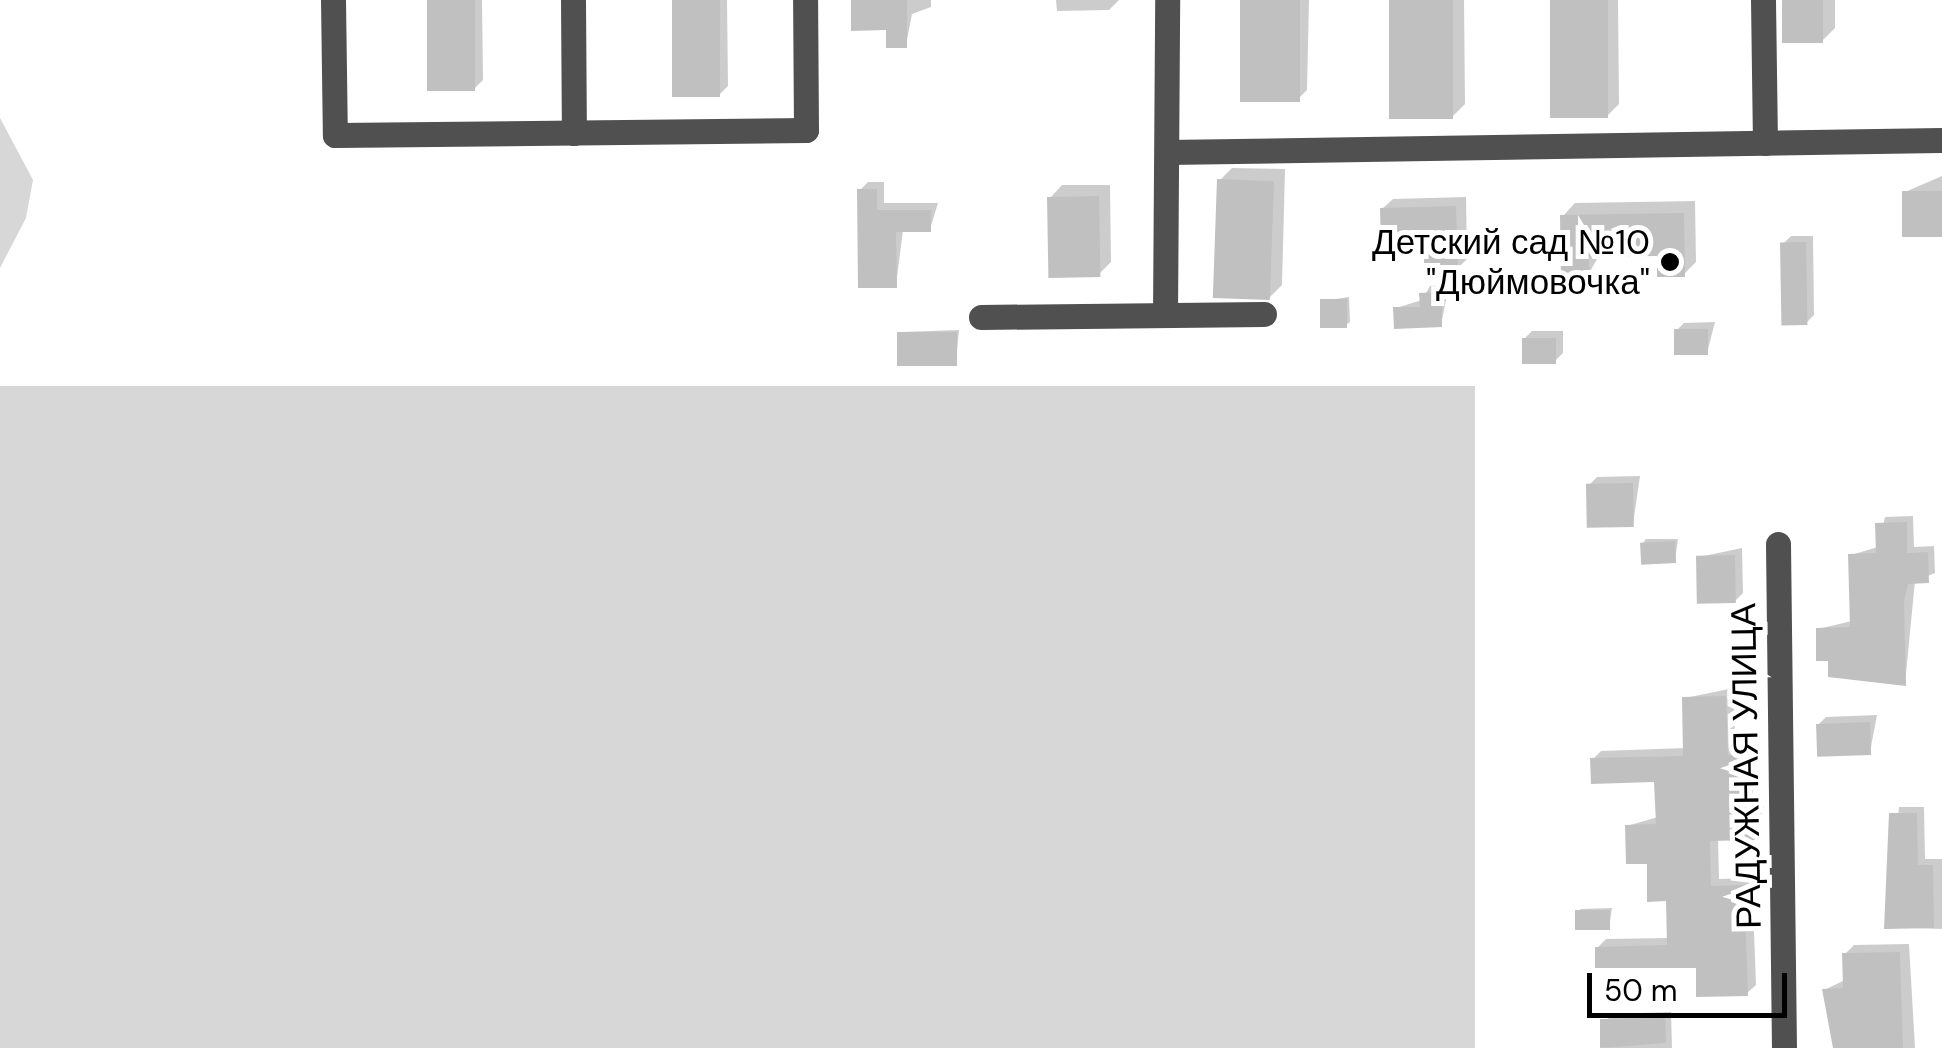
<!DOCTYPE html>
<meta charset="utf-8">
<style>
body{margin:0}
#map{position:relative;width:1942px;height:1048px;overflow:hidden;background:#fff;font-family:"DM Sans",sans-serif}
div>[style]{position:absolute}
.green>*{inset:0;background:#d7d7d7;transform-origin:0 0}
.shadow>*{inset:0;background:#0003}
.building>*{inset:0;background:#c0c0c0;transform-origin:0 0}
.minor>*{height:25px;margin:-12.5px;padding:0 12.5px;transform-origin:12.5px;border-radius:12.5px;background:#505050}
.dots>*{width:28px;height:28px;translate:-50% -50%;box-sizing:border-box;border:5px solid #fff;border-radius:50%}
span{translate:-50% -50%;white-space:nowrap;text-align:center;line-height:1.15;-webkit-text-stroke:10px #fff;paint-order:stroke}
.poi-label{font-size:35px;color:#000}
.right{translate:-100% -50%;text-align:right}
.street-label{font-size:35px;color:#000}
.scale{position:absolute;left:1587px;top:973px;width:200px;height:45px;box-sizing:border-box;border:5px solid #000;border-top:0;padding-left:12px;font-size:30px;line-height:35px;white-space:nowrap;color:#000;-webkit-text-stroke:8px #fff;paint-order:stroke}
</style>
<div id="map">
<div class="green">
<i style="clip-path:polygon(0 118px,33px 180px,26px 218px,0 268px)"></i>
<i style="left:0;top:386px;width:1475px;height:662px"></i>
</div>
<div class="shadow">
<i style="clip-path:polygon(429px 0,482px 0,483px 80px,475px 88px)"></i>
<i style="clip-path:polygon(674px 0,727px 0,728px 86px,720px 94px)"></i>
<i style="clip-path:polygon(853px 0,931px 0,931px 7px,912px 14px,906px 45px)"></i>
<i style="clip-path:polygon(1056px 0,1119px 0,1109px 10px,1057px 11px)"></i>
<i style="clip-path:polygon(1240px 0,1309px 0,1307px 90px,1298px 99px)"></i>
<i style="clip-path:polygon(1391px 0,1464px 0,1465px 104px,1453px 116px)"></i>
<i style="clip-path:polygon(1552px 0,1618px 0,1619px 104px,1608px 115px)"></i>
<i style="clip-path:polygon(1784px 0,1835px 0,1835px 28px,1823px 40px)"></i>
<i style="clip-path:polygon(1232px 168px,1285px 169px,1282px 285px,1270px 297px,1220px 180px)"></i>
<i style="clip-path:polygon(1942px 176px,1942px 234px,1905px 192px)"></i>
<i style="clip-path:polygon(868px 182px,884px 182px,884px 203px,938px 203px,930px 229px,903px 230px,896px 285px,860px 190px)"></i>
<i style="clip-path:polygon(1062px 185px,1110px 185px,1111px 262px,1098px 275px,1050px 198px)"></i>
<i style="clip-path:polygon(1466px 197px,1467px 259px,1457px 269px,1382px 209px,1393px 199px)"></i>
<i style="clip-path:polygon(1695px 201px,1696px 262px,1684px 274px,1659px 254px,1600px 254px,1588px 275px,1563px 216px,1575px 203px)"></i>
<i style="clip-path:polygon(1791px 236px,1813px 236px,1814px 315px,1806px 323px,1783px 244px)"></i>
<i style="clip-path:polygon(1449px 285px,1441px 325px,1396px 308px,1422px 300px,1430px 286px)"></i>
<i style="clip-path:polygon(1349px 297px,1350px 322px,1346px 325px,1322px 301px)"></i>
<i style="clip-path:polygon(1715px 322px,1707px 353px,1676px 331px,1684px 323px)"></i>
<i style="clip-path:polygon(959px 330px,956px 363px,899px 336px,902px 332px)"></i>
<i style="clip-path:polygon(1532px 331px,1563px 331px,1563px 353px,1555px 361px,1524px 339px)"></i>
<i style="clip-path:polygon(1640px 476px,1633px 524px,1589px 485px,1597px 477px)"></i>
<i style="clip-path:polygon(1913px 516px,1914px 547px,1934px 546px,1935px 573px,1915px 581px,1905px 684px,1830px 658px,1818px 629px,1852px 621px,1851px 555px,1878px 547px,1885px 517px)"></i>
<i style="clip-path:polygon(1678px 539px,1675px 560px,1643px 543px,1646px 539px)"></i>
<i style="clip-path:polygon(1742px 548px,1743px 593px,1735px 601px,1699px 557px)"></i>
<i style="clip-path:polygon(1734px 688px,1735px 747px,1752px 747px,1753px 806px,1764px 806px,1756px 837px,1718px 838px,1719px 879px,1752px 878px,1756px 985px,1747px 993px,1698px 966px,1597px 948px,1606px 939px,1669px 938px,1668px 899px,1627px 826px,1658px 817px,1657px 780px,1593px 759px,1601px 751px,1686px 748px,1685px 698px)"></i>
<i style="clip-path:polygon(1877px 715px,1870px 752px,1818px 725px,1826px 717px)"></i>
<i style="clip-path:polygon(1899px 807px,1924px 807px,1925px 859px,1942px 859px,1942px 929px,1887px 927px)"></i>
<i style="clip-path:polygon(1612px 908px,1609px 928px,1578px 912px,1581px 909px)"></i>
<i style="clip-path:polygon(1909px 944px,1915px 1048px,1836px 1048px,1824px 990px,1845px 980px,1845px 954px,1854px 945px)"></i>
<i style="clip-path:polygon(1671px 1012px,1672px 1048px,1603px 1048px,1609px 1014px)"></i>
</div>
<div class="building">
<i style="left:427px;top:0;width:48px;height:91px"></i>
<i style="left:672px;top:0;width:48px;height:97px"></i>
<i style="clip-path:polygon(851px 0,907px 0,907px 48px,886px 48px,886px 30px,851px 31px)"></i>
<i style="left:1240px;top:0;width:60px;height:102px"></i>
<i style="left:1389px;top:0;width:64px;height:119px"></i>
<i style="left:1550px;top:0;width:58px;height:118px"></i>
<i style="left:1782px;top:0;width:41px;height:43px"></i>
<i style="left:1217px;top:179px;width:57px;height:119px;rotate:2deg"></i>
<i style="clip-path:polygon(857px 189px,877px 189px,877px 210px,931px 210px,931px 232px,896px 232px,897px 288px,858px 288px)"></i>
<i style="left:1902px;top:191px;width:40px;height:46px"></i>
<i style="left:1099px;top:196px;width:81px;height:52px;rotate:89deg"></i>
<i style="clip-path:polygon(1456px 206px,1458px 272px,1424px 273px,1424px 250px,1381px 251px,1380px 208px)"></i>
<i style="clip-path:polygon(1684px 213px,1685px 277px,1657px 277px,1657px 256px,1589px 257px,1589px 278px,1561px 278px,1560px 215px)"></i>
<i style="left:1806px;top:242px;width:83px;height:26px;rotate:89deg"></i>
<i style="clip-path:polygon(1442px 292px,1442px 327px,1394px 329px,1393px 307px,1420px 307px,1419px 293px)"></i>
<i style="left:1347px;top:299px;width:29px;height:27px;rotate:90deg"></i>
<i style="left:1708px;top:329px;width:26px;height:34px;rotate:90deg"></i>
<i style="left:957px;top:332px;width:34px;height:60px;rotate:90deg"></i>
<i style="left:1522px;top:338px;width:34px;height:26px"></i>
<i style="left:1633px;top:483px;width:44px;height:47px;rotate:89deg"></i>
<i style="clip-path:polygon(1907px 522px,1907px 553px,1928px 552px,1929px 583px,1908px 584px,1904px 602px,1906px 686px,1828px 677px,1828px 661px,1816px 661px,1816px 628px,1850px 627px,1848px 554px,1876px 553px,1875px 523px)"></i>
<i style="left:1675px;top:541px;width:22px;height:35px;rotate:87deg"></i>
<i style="left:1735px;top:555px;width:48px;height:39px;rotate:89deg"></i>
<i style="clip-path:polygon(1726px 696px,1728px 755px,1744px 754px,1746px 813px,1757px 813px,1757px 840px,1710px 841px,1711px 886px,1744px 885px,1748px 996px,1696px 997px,1696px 968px,1595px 968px,1595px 947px,1667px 945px,1666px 901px,1647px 902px,1647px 864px,1626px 864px,1625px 825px,1656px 824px,1654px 782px,1591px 784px,1590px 758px,1683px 756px,1682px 697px)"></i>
<i style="left:1870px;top:722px;width:33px;height:54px;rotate:88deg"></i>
<i style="clip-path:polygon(1889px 813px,1917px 813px,1918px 865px,1933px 865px,1934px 928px,1884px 929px)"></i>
<i style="left:1610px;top:910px;width:20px;height:35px;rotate:90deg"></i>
<i style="clip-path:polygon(1900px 952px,1903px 1048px,1833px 1048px,1822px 989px,1843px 988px,1842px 953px)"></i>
<i style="clip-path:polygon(1665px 1018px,1666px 1043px,1600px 1048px,1600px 1019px)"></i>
</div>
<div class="minor">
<i style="left:333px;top:0;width:135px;rotate:89.2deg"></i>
<i style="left:335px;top:135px;width:471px;rotate:-0.6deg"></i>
<i style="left:806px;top:130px;width:130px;rotate:-90.4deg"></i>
<i style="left:573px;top:0;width:133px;rotate:89.6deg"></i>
<i style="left:1763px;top:0;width:143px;rotate:89.2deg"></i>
<i style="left:1167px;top:152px;width:775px;rotate:-0.89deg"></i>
<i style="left:1165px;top:315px;width:315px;rotate:-89.6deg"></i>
<i style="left:981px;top:317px;width:283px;rotate:-0.6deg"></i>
<i style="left:1778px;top:544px;width:504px;rotate:89.32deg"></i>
</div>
<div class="dots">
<i style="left:1670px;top:262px;background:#000"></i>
</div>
<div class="poi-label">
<span class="right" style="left:1650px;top:262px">Детский сад №10<br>"Дюймовочка"</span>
</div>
<div class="street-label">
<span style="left:1746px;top:766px;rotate:-91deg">РАДУЖНАЯ УЛИЦА</span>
</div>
<div class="scale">50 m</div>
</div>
